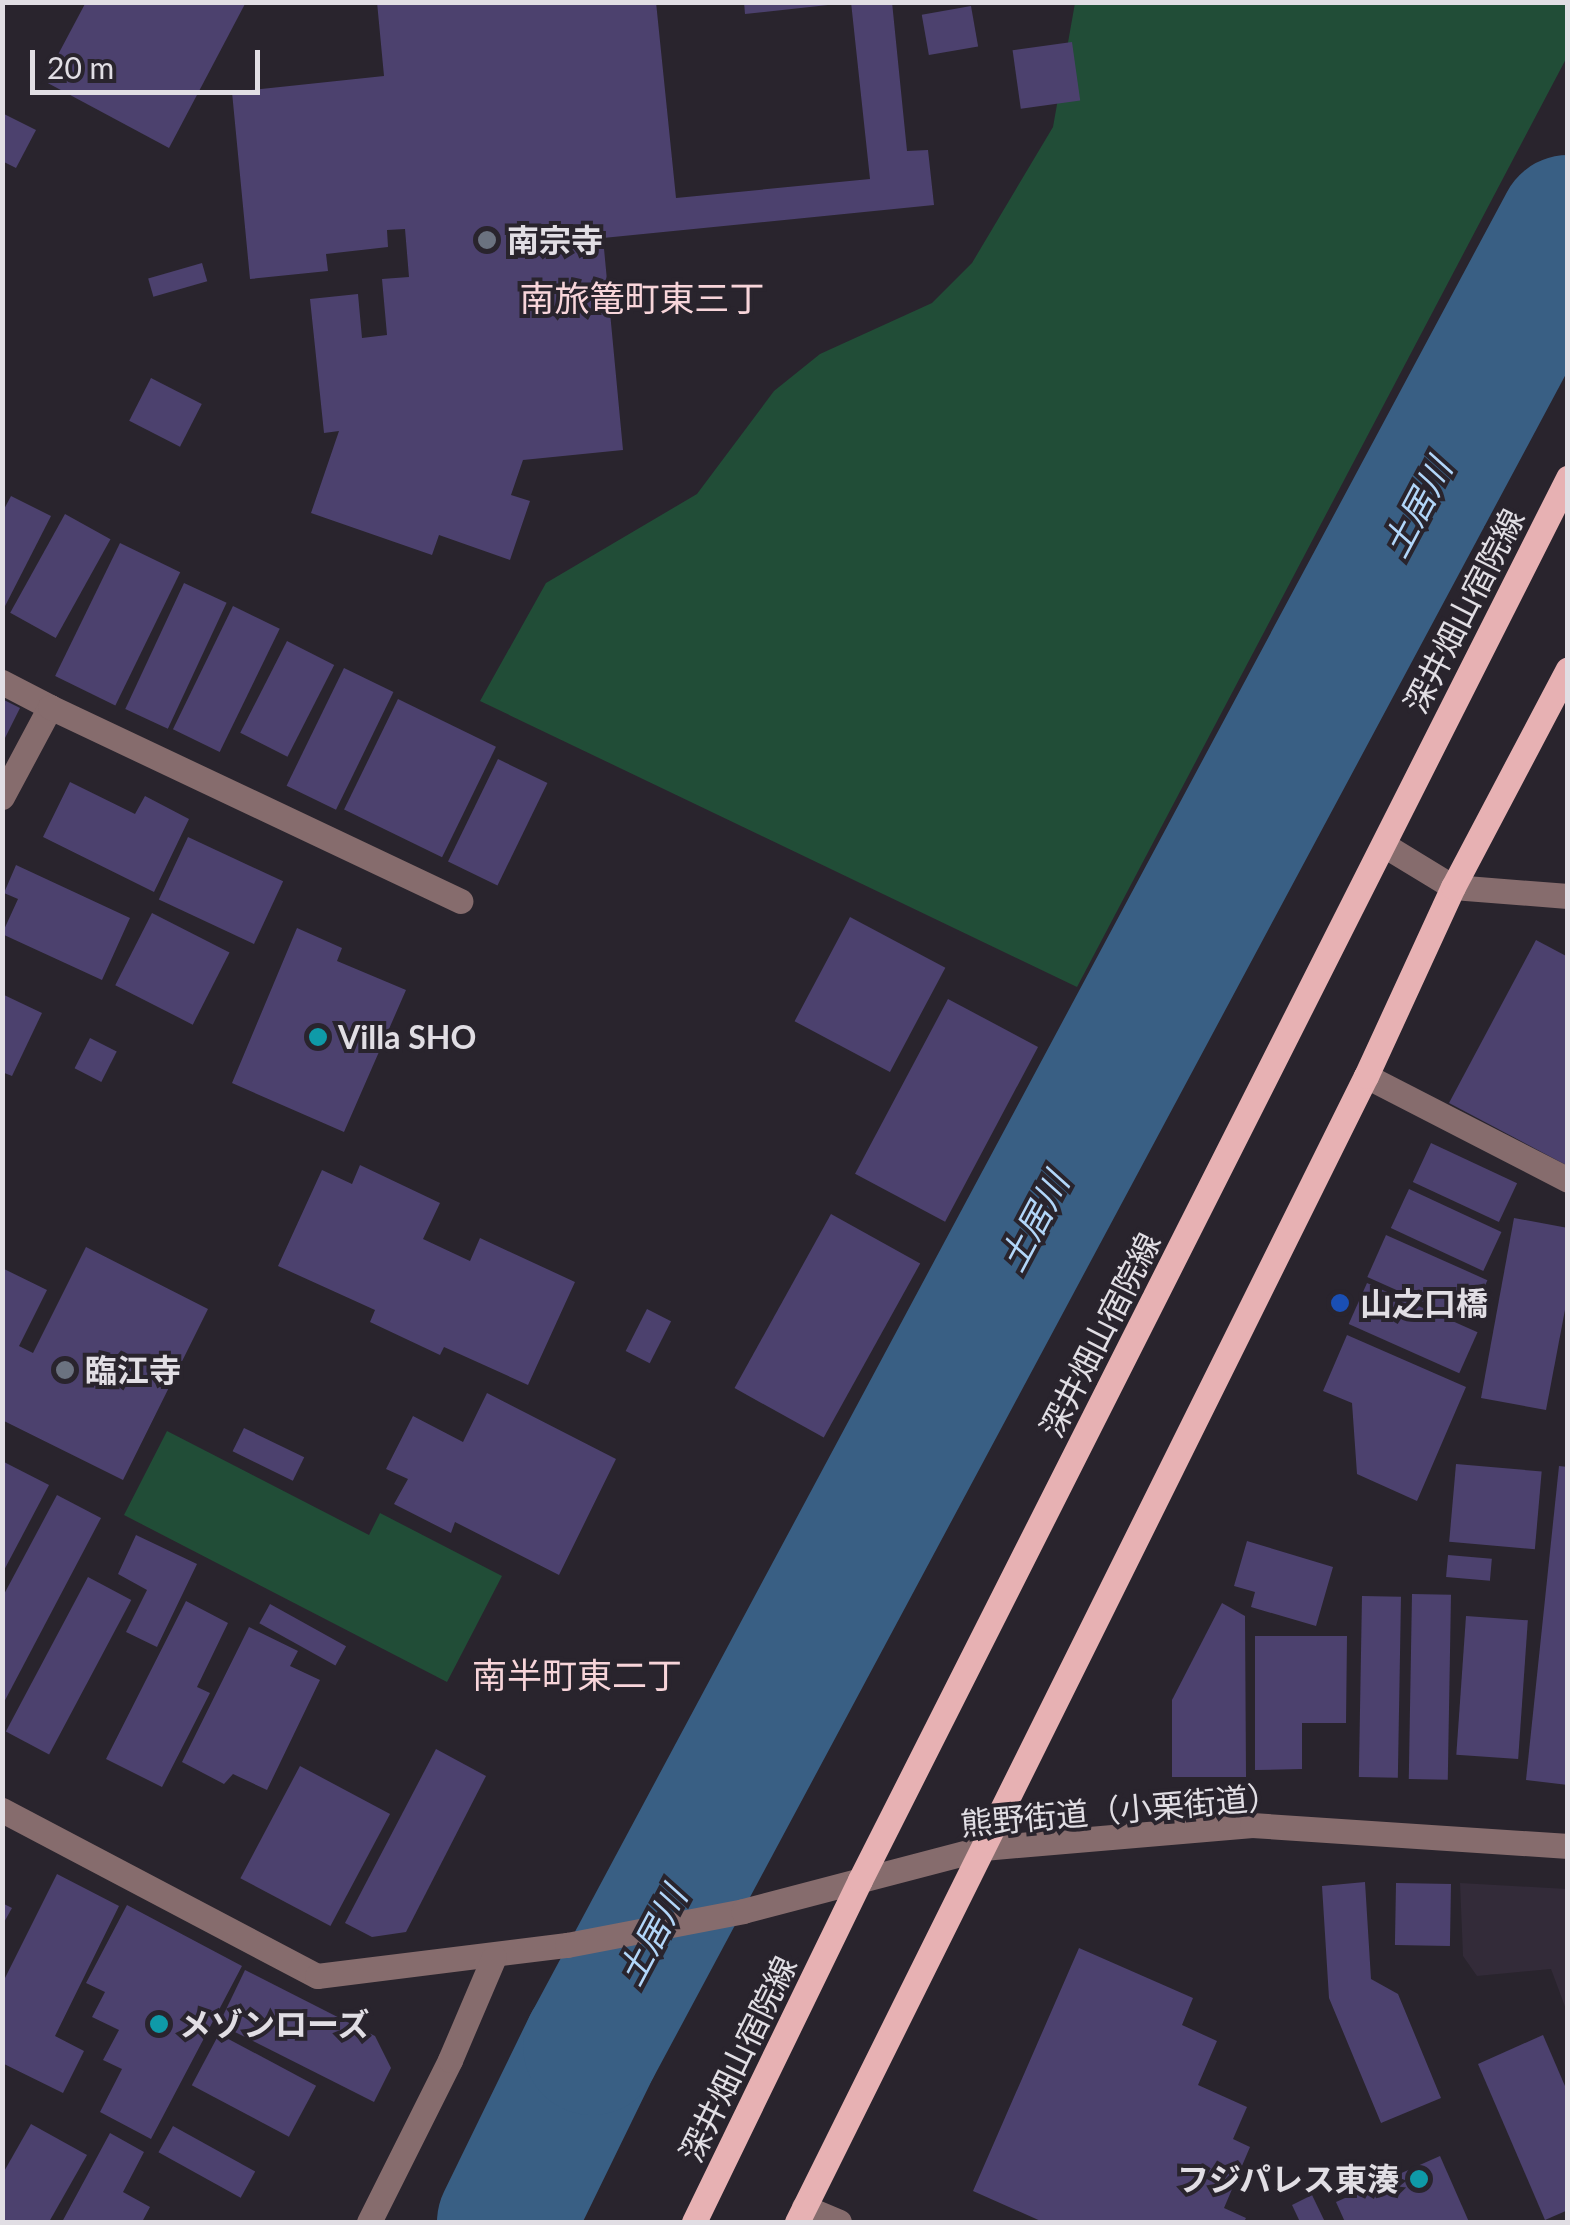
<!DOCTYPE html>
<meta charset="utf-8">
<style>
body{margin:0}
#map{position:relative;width:1570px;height:2225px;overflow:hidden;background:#29242d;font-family:Lato,"Noto Sans JP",sans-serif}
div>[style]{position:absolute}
.built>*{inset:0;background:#332b39}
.green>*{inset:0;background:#214d37}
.river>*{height:138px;margin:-69px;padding:0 69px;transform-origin:69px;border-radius:69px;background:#395f84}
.building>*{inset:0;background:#4c416e;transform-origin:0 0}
.minor>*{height:25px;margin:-12.5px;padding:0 12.5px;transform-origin:12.5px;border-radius:12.5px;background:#866c6d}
.major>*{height:25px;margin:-12.5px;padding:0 12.5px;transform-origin:12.5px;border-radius:12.5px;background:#e7b1b3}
.dots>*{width:28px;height:28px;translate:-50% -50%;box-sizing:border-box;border:5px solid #29242d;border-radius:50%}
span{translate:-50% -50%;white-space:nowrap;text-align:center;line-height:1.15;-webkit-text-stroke:8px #29242d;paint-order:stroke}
.poi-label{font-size:32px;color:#e1dee4;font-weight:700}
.left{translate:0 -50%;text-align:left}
.right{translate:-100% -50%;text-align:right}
.street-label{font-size:32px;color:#e1dee4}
.neighbourhood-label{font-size:35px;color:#f8d5da}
.water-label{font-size:35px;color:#b2d6f9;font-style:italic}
.frame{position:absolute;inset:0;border:5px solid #e1dee4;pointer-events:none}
.scale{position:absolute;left:30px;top:50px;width:230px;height:45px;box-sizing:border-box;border:5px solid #e1dee4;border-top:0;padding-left:12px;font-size:30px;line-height:35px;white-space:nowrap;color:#e1dee4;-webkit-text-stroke:8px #29242d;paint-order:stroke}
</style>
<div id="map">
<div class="built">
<i style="clip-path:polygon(1460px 1883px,1567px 1889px,1567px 2012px,1551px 1969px,1477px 1976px,1463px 1956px)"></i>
</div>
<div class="green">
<i style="clip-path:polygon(1075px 3px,1567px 3px,1567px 57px,1077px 987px,480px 701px,546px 583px,697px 494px,774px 391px,820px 354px,932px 303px,972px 263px,1053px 127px)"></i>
<i style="clip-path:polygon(167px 1431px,369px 1535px,380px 1513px,502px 1576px,447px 1682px,124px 1515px)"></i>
</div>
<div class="river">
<i style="left:506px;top:2222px;width:196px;rotate:-64deg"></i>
<i style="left:592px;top:2046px;width:2067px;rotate:-61.82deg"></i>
</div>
<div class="building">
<i style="clip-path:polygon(86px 2px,246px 2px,169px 148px,44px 81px)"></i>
<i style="clip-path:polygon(377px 2px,656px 2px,676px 198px,870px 179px,851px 2px,892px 2px,907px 151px,928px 150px,934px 205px,603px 238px,623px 450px,523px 460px,511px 495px,530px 501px,510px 560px,439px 535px,432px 555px,311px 513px,339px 431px,324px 433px,310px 299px,358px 294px,362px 338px,387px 335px,382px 279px,409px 277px,405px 229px,387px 230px,388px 247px,326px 254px,328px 271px,250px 279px,232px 92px,384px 76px)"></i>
<i style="clip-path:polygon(744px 2px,828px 2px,828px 5px,745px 14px)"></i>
<i style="left:971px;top:6px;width:41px;height:50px;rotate:80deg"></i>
<i style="left:1072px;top:42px;width:59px;height:60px;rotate:82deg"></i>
<i style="clip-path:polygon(2px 113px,36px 130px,16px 168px,2px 161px)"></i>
<i style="left:202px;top:263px;width:19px;height:56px;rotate:74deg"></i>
<i style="left:151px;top:378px;width:57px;height:48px;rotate:27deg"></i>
<i style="clip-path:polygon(11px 496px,51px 516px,2px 612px,2px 513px)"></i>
<i style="left:65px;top:514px;width:52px;height:113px;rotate:29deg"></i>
<i style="left:120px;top:543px;width:67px;height:148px;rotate:26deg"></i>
<i style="left:184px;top:583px;width:47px;height:139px;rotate:25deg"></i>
<i style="left:233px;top:606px;width:52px;height:137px;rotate:26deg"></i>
<i style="left:287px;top:641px;width:53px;height:103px;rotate:27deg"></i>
<i style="left:344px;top:668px;width:55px;height:131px;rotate:26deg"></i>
<i style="clip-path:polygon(2px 699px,20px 708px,2px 744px)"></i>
<i style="left:398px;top:699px;width:109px;height:123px;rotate:26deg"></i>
<i style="left:498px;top:759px;width:55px;height:114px;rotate:26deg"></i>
<i style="clip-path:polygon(70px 782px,135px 814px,145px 796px,189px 819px,154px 892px,43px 837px)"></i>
<i style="left:188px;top:837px;width:105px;height:69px;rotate:25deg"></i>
<i style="clip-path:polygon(16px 865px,130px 918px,102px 980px,2px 934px,18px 899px,4px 893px)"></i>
<i style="left:152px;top:913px;width:87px;height:81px;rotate:27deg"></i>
<i style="left:850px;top:917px;width:108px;height:118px;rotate:28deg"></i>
<i style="clip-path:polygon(297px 928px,342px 948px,337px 961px,406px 990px,344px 1132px,232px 1083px)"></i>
<i style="clip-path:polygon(1536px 940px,1568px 957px,1568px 1166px,1449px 1103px)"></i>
<i style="clip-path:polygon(2px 994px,42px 1013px,12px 1076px,2px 1072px)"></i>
<i style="left:948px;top:999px;width:102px;height:198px;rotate:28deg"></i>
<i style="left:90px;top:1038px;width:30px;height:34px;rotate:27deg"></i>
<i style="left:1431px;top:1143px;width:95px;height:43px;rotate:25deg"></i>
<i style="clip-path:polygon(360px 1165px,440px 1203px,423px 1239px,470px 1261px,480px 1238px,575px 1282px,528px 1385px,444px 1347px,440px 1355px,370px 1322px,375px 1310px,278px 1266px,322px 1170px,352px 1184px)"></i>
<i style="left:1409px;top:1189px;width:102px;height:43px;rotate:25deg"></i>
<i style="left:831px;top:1214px;width:102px;height:199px;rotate:29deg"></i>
<i style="clip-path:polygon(1514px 1218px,1568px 1228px,1568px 1294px,1546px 1410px,1481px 1398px)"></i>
<i style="left:1386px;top:1235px;width:111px;height:46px;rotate:24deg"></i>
<i style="clip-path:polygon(86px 1247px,208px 1309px,123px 1480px,2px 1420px,2px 1268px,47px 1290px,19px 1346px,33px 1353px)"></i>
<i style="left:1367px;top:1283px;width:121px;height:45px;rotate:24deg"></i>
<i style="left:647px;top:1309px;width:27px;height:47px;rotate:27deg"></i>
<i style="clip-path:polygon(1347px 1335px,1466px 1387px,1417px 1501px,1357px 1474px,1352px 1403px,1323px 1391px)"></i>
<i style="clip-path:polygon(487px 1393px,616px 1459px,559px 1575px,455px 1522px,451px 1533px,394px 1504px,408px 1479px,386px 1469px,413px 1416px,463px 1442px)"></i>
<i style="left:244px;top:1428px;width:67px;height:26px;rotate:26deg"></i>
<i style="clip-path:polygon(2px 1461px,49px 1485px,2px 1574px)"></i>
<i style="left:1456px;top:1464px;width:86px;height:78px;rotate:5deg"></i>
<i style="clip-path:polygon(1559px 1466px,1568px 1467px,1568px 1785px,1526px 1780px)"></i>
<i style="clip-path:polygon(57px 1495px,101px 1518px,2px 1706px,2px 1598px)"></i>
<i style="clip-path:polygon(136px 1535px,197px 1564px,157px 1647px,126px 1632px,147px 1590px,118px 1574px)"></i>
<i style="clip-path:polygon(1247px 1541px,1333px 1567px,1316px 1626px,1251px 1607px,1255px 1592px,1234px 1586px)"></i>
<i style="left:1448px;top:1555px;width:44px;height:22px;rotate:5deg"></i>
<i style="left:88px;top:1577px;width:49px;height:175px;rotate:28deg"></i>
<i style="left:1412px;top:1594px;width:39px;height:185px;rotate:1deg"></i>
<i style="left:1362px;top:1596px;width:39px;height:181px;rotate:1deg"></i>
<i style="clip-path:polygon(186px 1601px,228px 1623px,197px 1687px,210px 1693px,162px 1787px,106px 1759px)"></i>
<i style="clip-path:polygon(1222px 1603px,1245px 1616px,1246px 1777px,1172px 1777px,1172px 1700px)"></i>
<i style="left:270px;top:1604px;width:87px;height:22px;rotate:29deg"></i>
<i style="left:1466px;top:1616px;width:62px;height:139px;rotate:4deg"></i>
<i style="clip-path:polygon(249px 1627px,298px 1651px,290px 1666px,320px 1680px,267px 1790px,233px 1774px,224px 1784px,182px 1762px)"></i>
<i style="clip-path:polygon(1255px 1636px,1347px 1636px,1346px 1723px,1302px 1723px,1302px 1769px,1255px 1770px)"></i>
<i style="clip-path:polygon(436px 1749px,486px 1776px,406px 1932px,372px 1937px,345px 1923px)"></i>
<i style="left:300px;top:1766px;width:102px;height:127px;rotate:28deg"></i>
<i style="clip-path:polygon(57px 1874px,119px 1906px,55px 2036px,84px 2051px,63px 2093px,2px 2063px,2px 1984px)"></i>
<i style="clip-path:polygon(1365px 1882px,1371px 1979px,1398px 1994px,1441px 2098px,1381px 2123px,1329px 1998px,1322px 1886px)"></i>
<i style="left:1451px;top:1884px;width:62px;height:55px;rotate:91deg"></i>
<i style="clip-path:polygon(2px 1903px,12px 1908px,2px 1926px)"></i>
<i style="clip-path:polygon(127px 1905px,242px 1966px,151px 2139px,100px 2112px,122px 2069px,103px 2060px,119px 2030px,92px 2017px,105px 1992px,86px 1983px)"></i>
<i style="clip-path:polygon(1079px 1948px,1193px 1998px,1182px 2025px,1217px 2041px,1198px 2085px,1247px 2107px,1233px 2139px,1250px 2147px,1224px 2208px,1246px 2218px,1244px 2222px,1043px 2222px,973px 2191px)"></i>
<i style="clip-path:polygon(245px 1970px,375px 2036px,391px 2068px,374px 2102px,219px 2024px)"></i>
<i style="left:219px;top:2034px;width:110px;height:58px;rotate:28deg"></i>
<i style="clip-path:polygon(1543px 2035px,1568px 2093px,1568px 2210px,1545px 2220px,1478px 2064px)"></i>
<i style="clip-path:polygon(31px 2124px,87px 2155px,49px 2222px,2px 2222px,2px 2175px)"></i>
<i style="left:173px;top:2126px;width:94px;height:30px;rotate:29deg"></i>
<i style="clip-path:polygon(110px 2133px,144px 2152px,123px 2192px,150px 2207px,142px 2222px,62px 2222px)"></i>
<i style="clip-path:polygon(1440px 2156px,1469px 2222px,1345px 2222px,1336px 2202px)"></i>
<i style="clip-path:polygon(1312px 2195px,1325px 2222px,1300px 2222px,1292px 2205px)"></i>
</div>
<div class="minor">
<i style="left:2px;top:682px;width:54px;rotate:27.5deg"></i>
<i style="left:50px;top:707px;width:102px;rotate:118.1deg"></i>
<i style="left:50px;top:707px;width:454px;rotate:25.3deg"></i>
<i style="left:1384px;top:845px;width:81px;rotate:31.3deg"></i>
<i style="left:1453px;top:887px;width:115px;rotate:4.5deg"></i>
<i style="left:1366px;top:1076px;width:227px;rotate:27.2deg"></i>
<i style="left:2px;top:1810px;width:356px;rotate:27.8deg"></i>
<i style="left:317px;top:1976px;width:252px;rotate:-7.1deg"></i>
<i style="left:567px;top:1945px;width:179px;rotate:-10.9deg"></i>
<i style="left:743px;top:1911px;width:248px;rotate:-14.7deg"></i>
<i style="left:983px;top:1848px;width:270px;rotate:-4.9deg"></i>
<i style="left:1252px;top:1825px;width:317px;rotate:3.8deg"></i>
<i style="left:804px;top:2207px;width:38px;rotate:23deg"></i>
<i style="left:369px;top:2222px;width:181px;rotate:-63.4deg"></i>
<i style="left:450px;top:2060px;width:112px;rotate:-66.9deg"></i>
</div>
<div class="major">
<i style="left:694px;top:2222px;width:380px;rotate:-64.1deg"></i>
<i style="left:860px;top:1880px;width:1571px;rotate:-63.21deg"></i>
<i style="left:797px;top:2222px;width:1279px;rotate:-63.6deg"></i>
<i style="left:1366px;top:1076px;width:208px;rotate:-65.3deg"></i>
<i style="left:1453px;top:887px;width:246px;rotate:-62.2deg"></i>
</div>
<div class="dots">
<i style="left:487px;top:240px;background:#6b7280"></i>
<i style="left:318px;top:1037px;background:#0f9aa8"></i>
<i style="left:1340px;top:1303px;background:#1a4fb4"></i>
<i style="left:65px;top:1370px;background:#6b7280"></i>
<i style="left:159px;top:2024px;background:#0f9aa8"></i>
<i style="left:1419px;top:2179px;background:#0f9aa8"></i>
</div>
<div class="poi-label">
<span class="left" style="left:507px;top:240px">南宗寺</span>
<span class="left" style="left:338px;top:1037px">Villa SHO</span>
<span class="left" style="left:1360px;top:1303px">山之口橋</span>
<span class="left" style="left:85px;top:1370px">臨江寺</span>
<span class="left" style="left:179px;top:2024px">メゾンローズ</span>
<span class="right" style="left:1399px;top:2179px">フジパレス東湊</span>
</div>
<div class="street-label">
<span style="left:1464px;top:611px;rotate:-63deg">深井畑山宿院線</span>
<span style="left:1100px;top:1335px;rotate:-63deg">深井畑山宿院線</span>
<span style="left:1120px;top:1810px;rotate:-5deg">熊野街道（小栗街道）</span>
<span style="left:738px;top:2059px;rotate:-64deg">深井畑山宿院線</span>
</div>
<div class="neighbourhood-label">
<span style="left:642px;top:297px">南旅篭町東三丁</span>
<span style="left:577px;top:1674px">南半町東二丁</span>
</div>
<div class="water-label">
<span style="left:1416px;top:507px;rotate:-62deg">土居川</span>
<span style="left:1033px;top:1221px;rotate:-62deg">土居川</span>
<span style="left:651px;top:1935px;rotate:-62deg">土居川</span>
</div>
<div class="frame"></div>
<div class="scale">20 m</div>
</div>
